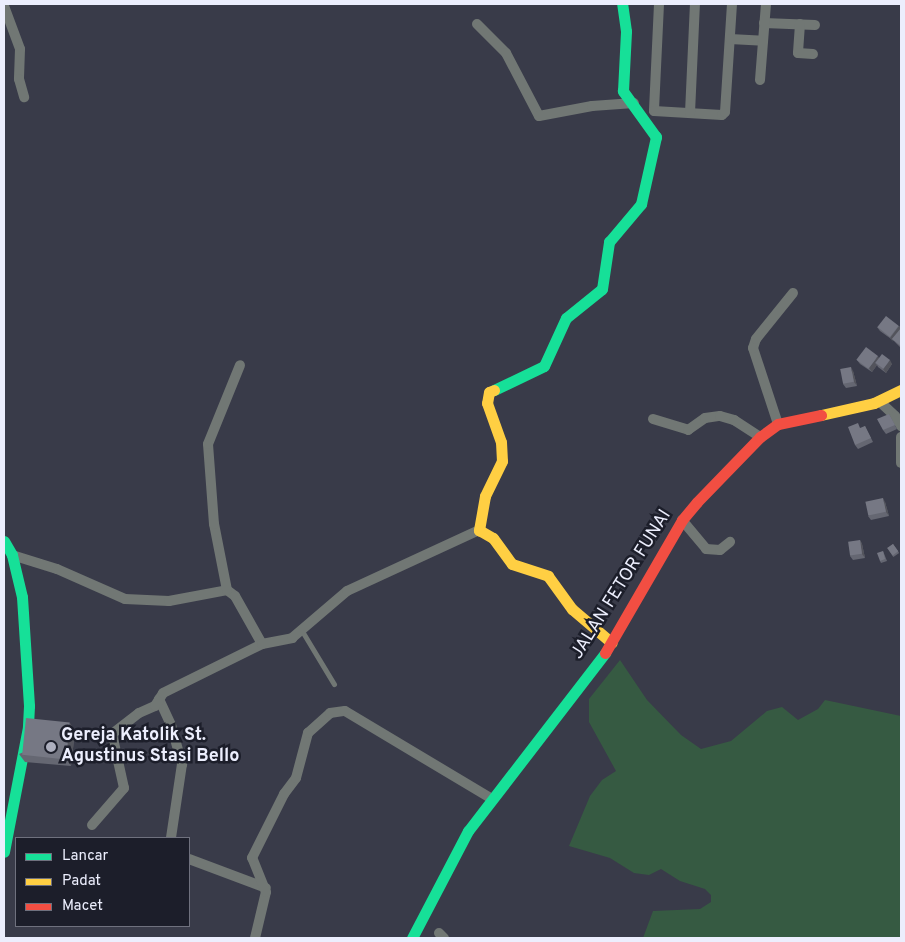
<!DOCTYPE html>
<style>
body{margin:0}
#map{position:relative;width:905px;height:942px;overflow:hidden;background:#393b49;font-family:Overpass,sans-serif}
div>[style]{position:absolute}
.green>*{inset:0;background:#365a42}
.lane>*{height:5px;margin:-2.5px;padding:0 2.5px;transform-origin:2.5px;border-radius:2.5px;background:#717774}
.street>*{height:10px;margin:-5px;padding:0 5px;transform-origin:5px;border-radius:5px;background:#717774}
.fast>*{height:11px;margin:-5.5px;padding:0 5.5px;transform-origin:5.5px;border-radius:5.5px;background:#16e098}
.slow>*{height:11px;margin:-5.5px;padding:0 5.5px;transform-origin:5.5px;border-radius:5.5px;background:#ffcf43}
.jam>*{height:11px;margin:-5.5px;padding:0 5.5px;transform-origin:5.5px;border-radius:5.5px;background:#f24e42}
.wall>*{inset:0;background:#656772;transform-origin:0 0}
.shaded-wall>*{inset:0;background:#53545c}
.building>*{inset:0;background:#767884;transform-origin:0 0}
.dots>*{width:14px;height:14px;translate:-50% -50%;box-sizing:border-box;border:2px solid #1c1e2a;border-radius:50%}
span{translate:-50% -50%;white-space:nowrap;text-align:center;line-height:1.15;-webkit-text-stroke:5px #1c1e2a;paint-order:stroke}
.street-label{font-size:18px;color:#eceefd}
.poi-label{font-size:18px;color:#eceefd;font-weight:700}
.left{translate:0 -50%;text-align:left}
.frame{position:absolute;inset:0;border:5px solid #eceefd;pointer-events:none}
.legend{position:absolute;left:15px;top:837px;width:175px;height:90px;box-sizing:border-box;background:#1c1e2a;border:1px solid #6f717e;margin:0;padding:6px 9px;list-style:none;font-size:15px;color:#eceefd}
.legend li{display:flex;align-items:center;gap:10px;height:25px}
.legend b{width:25px;border:1px solid #6f717e}
</style>
<div id="map">
<div class="green">
<i style="clip-path:polygon(620px 660px,647px 700px,681px 735px,701px 749px,731px 741px,767px 711px,782px 707px,798px 720px,818px 709px,825px 700px,901px 716px,901px 938px,643px 938px,653px 911px,700px 909px,711px 902px,711px 895px,705px 889px,680px 881px,661px 869px,649px 875px,634px 873px,610px 858px,569px 846px,590px 796px,602px 780px,616px 771px,589px 722px,589px 699px)"></i>
</div>
<div class="lane">
<i style="left:302px;top:631px;width:62px;rotate:58.9deg"></i>
</div>
<div class="street">
<i style="left:659px;top:4px;width:107px;rotate:92.7deg"></i>
<i style="left:654px;top:111px;width:68px;rotate:3.4deg"></i>
<i style="left:722px;top:115px;width:4px;rotate:-45deg"></i>
<i style="left:725px;top:112px;width:108px;rotate:-86.3deg"></i>
<i style="left:4px;top:6px;width:46px;rotate:69.6deg"></i>
<i style="left:20px;top:49px;width:30px;rotate:92deg"></i>
<i style="left:19px;top:79px;width:19px;rotate:74deg"></i>
<i style="left:764px;top:23px;width:51px;rotate:2.2deg"></i>
<i style="left:477px;top:24px;width:41px;rotate:45deg"></i>
<i style="left:506px;top:53px;width:71px;rotate:62.4deg"></i>
<i style="left:539px;top:116px;width:54px;rotate:-10.7deg"></i>
<i style="left:592px;top:106px;width:42px;rotate:-4.1deg"></i>
<i style="left:800px;top:24px;width:29px;rotate:94deg"></i>
<i style="left:798px;top:53px;width:15px;rotate:4deg"></i>
<i style="left:730px;top:39px;width:33px;rotate:3deg"></i>
<i style="left:760px;top:80px;width:76px;rotate:-85.5deg"></i>
<i style="left:690px;top:113px;width:109px;rotate:-87.4deg"></i>
<i style="left:879px;top:401px;width:22px;rotate:43deg"></i>
<i style="left:895px;top:416px;width:12px;rotate:59deg"></i>
<i style="left:653px;top:419px;width:37px;rotate:17deg"></i>
<i style="left:688px;top:430px;width:21px;rotate:-35deg"></i>
<i style="left:705px;top:418px;width:15px;rotate:-8deg"></i>
<i style="left:720px;top:416px;width:15px;rotate:16deg"></i>
<i style="left:734px;top:420px;width:31px;rotate:33deg"></i>
<i style="left:778px;top:424px;width:80px;rotate:-108.2deg"></i>
<i style="left:753px;top:348px;width:9px;rotate:-72deg"></i>
<i style="left:756px;top:339px;width:59px;rotate:-51.2deg"></i>
<i style="left:901px;top:437px;width:26px;rotate:90deg"></i>
<i style="left:682px;top:520px;width:38px;rotate:50deg"></i>
<i style="left:706px;top:549px;width:14px;rotate:4deg"></i>
<i style="left:720px;top:550px;width:13px;rotate:-39deg"></i>
<i style="left:12px;top:555px;width:47px;rotate:17.3deg"></i>
<i style="left:57px;top:569px;width:74px;rotate:23.8deg"></i>
<i style="left:125px;top:599px;width:44px;rotate:2.6deg"></i>
<i style="left:169px;top:601px;width:59px;rotate:-10.7deg"></i>
<i style="left:227px;top:590px;width:10px;rotate:37deg"></i>
<i style="left:235px;top:596px;width:55px;rotate:60.6deg"></i>
<i style="left:227px;top:590px;width:67px;rotate:-101.1deg"></i>
<i style="left:214px;top:524px;width:80px;rotate:-94.3deg"></i>
<i style="left:208px;top:444px;width:85px;rotate:-67.9deg"></i>
<i style="left:159px;top:699px;width:29px;rotate:65deg"></i>
<i style="left:171px;top:725px;width:41px;rotate:74.2deg"></i>
<i style="left:182px;top:764px;width:75px;rotate:98.5deg"></i>
<i style="left:92px;top:825px;width:49px;rotate:-49.1deg"></i>
<i style="left:124px;top:788px;width:55px;rotate:-102.5deg"></i>
<i style="left:112px;top:734px;width:34px;rotate:-38deg"></i>
<i style="left:139px;top:713px;width:17px;rotate:-24deg"></i>
<i style="left:155px;top:706px;width:15px;rotate:-58deg"></i>
<i style="left:163px;top:693px;width:110px;rotate:-26.3deg"></i>
<i style="left:262px;top:644px;width:31px;rotate:-11deg"></i>
<i style="left:292px;top:638px;width:72px;rotate:-40.5deg"></i>
<i style="left:347px;top:591px;width:145px;rotate:-24.8deg"></i>
<i style="left:189px;top:859px;width:82px;rotate:20.6deg"></i>
<i style="left:439px;top:933px;width:7px;rotate:45deg"></i>
<i style="left:255px;top:938px;width:47px;rotate:-76.6deg"></i>
<i style="left:266px;top:892px;width:37px;rotate:-112deg"></i>
<i style="left:252px;top:858px;width:72px;rotate:-63.4deg"></i>
<i style="left:284px;top:794px;width:20px;rotate:-53deg"></i>
<i style="left:296px;top:778px;width:47px;rotate:-75.1deg"></i>
<i style="left:308px;top:733px;width:30px;rotate:-42deg"></i>
<i style="left:330px;top:713px;width:15px;rotate:-8deg"></i>
<i style="left:345px;top:711px;width:171px;rotate:30.9deg"></i>
</div>
<div class="fast">
<i style="left:494px;top:390px;width:55px;rotate:-25.6deg"></i>
<i style="left:544px;top:366px;width:53px;rotate:-65.4deg"></i>
<i style="left:566px;top:318px;width:46px;rotate:-38.9deg"></i>
<i style="left:602px;top:289px;width:48px;rotate:-81.5deg"></i>
<i style="left:609px;top:242px;width:50px;rotate:-49.9deg"></i>
<i style="left:641px;top:204px;width:69px;rotate:-77.4deg"></i>
<i style="left:656px;top:137px;width:57px;rotate:-125.7deg"></i>
<i style="left:623px;top:91px;width:60px;rotate:-87.1deg"></i>
<i style="left:626px;top:31px;width:27px;rotate:-98deg"></i>
<i style="left:4px;top:541px;width:16px;rotate:60deg"></i>
<i style="left:12px;top:555px;width:43px;rotate:76.6deg"></i>
<i style="left:22px;top:597px;width:109px;rotate:86.3deg"></i>
<i style="left:29px;top:706px;width:21px;rotate:93deg"></i>
<i style="left:28px;top:727px;width:127px;rotate:100.9deg"></i>
<i style="left:412px;top:938px;width:121px;rotate:-62.4deg"></i>
<i style="left:468px;top:831px;width:225px;rotate:-52.4deg"></i>
</div>
<div class="slow">
<i style="left:494px;top:390px;width:5px;rotate:158deg"></i>
<i style="left:489px;top:392px;width:11px;rotate:100deg"></i>
<i style="left:487px;top:403px;width:41px;rotate:70.3deg"></i>
<i style="left:501px;top:442px;width:19px;rotate:87deg"></i>
<i style="left:502px;top:461px;width:39px;rotate:116deg"></i>
<i style="left:485px;top:496px;width:35px;rotate:100deg"></i>
<i style="left:479px;top:530px;width:16px;rotate:30deg"></i>
<i style="left:493px;top:538px;width:32px;rotate:54deg"></i>
<i style="left:512px;top:564px;width:38px;rotate:18deg"></i>
<i style="left:548px;top:576px;width:41px;rotate:54deg"></i>
<i style="left:572px;top:609px;width:52px;rotate:40.4deg"></i>
<i style="left:821px;top:415px;width:54px;rotate:-12.8deg"></i>
<i style="left:874px;top:403px;width:30px;rotate:-26deg"></i>
</div>
<div class="jam">
<i style="left:605px;top:653px;width:154px;rotate:-59.9deg"></i>
<i style="left:682px;top:520px;width:23px;rotate:-50deg"></i>
<i style="left:697px;top:502px;width:91px;rotate:-45.9deg"></i>
<i style="left:760px;top:437px;width:22px;rotate:-36deg"></i>
<i style="left:778px;top:424px;width:44px;rotate:-11.8deg"></i>
</div>
<div class="wall">
<i style="clip-path:polygon(899px 326px,901px 328px,901px 348px,894px 341px,880px 331px,877px 327px)"></i>
<i style="clip-path:polygon(879px 358px,892px 364px,886px 373px,878px 367px,877px 365px,872px 372px,860px 364px,857px 360px)"></i>
<i style="clip-path:polygon(853px 371px,857px 386px,846px 388px,843px 384px)"></i>
<i style="clip-path:polygon(889px 414px,897px 429px,886px 434px,883px 430px)"></i>
<i style="clip-path:polygon(865px 426px,873px 442px,858px 449px,855px 445px,862px 428px)"></i>
<i style="clip-path:polygon(885px 502px,889px 516px,871px 520px,868px 516px)"></i>
<i style="clip-path:polygon(860px 540px,862px 544px,865px 558px,853px 560px,850px 556px)"></i>
<i style="left:893px;top:544px;width:11px;height:7px;rotate:56deg"></i>
<i style="clip-path:polygon(883px 551px,887px 561px,881px 563px,880px 561px)"></i>
<i style="clip-path:polygon(75px 731px,71px 766px,25px 762px,19px 754px)"></i>
</div>
<div class="shaded-wall">
<i style="clip-path:polygon(899px 326px,901px 329px,892px 339px,893px 342px,890px 338px)"></i>
<i style="clip-path:polygon(878px 356px,880px 360px,875px 363px,877px 365px,872px 372px,869px 368px)"></i>
<i style="clip-path:polygon(890px 360px,892px 364px,886px 373px,883px 369px)"></i>
<i style="clip-path:polygon(851px 367px,853px 371px,857px 386px,854px 382px)"></i>
<i style="clip-path:polygon(883px 498px,885px 502px,889px 516px,886px 512px)"></i>
<i style="clip-path:polygon(860px 540px,862px 544px,865px 558px,862px 554px)"></i>
<i style="clip-path:polygon(70px 723px,75px 731px,71px 766px,66px 758px)"></i>
</div>
<div class="building">
<i style="left:886px;top:316px;width:16px;height:14px;rotate:38deg"></i>
<i style="clip-path:polygon(901px 328px,901px 346px,892px 339px)"></i>
<i style="left:866px;top:347px;width:15px;height:16px;rotate:37deg"></i>
<i style="left:882px;top:354px;width:10px;height:11px;rotate:37deg"></i>
<i style="left:851px;top:367px;width:15px;height:11px;rotate:79deg"></i>
<i style="clip-path:polygon(889px 414px,895px 425px,883px 430px,877px 419px)"></i>
<i style="clip-path:polygon(858px 423px,860px 428px,865px 426px,871px 438px,855px 445px,848px 427px)"></i>
<i style="left:883px;top:498px;width:14px;height:18px;rotate:78deg"></i>
<i style="left:860px;top:540px;width:14px;height:12px;rotate:82deg"></i>
<i style="left:893px;top:544px;width:9px;height:7px;rotate:54deg"></i>
<i style="clip-path:polygon(883px 551px,885px 559px,880px 561px,877px 553px)"></i>
<i style="left:26px;top:718px;width:44px;height:37px;rotate:6deg"></i>
</div>
<div class="dots">
<i style="left:51px;top:747px;background:#adafbe"></i>
</div>
<div class="street-label">
<span style="left:622px;top:585px;rotate:-58deg">JALAN FETOR FUNAI</span>
</div>
<div class="poi-label">
<span class="left" style="left:61px;top:747px">Gereja Katolik St.<br>Agustinus Stasi Bello</span>
</div>
<div class="frame"></div>
<ul class="legend">
<li><b style="height:6px;background:#16e098"></b>Lancar</li>
<li><b style="height:6px;background:#ffcf43"></b>Padat</li>
<li><b style="height:6px;background:#f24e42"></b>Macet</li>
</ul>
</div>
